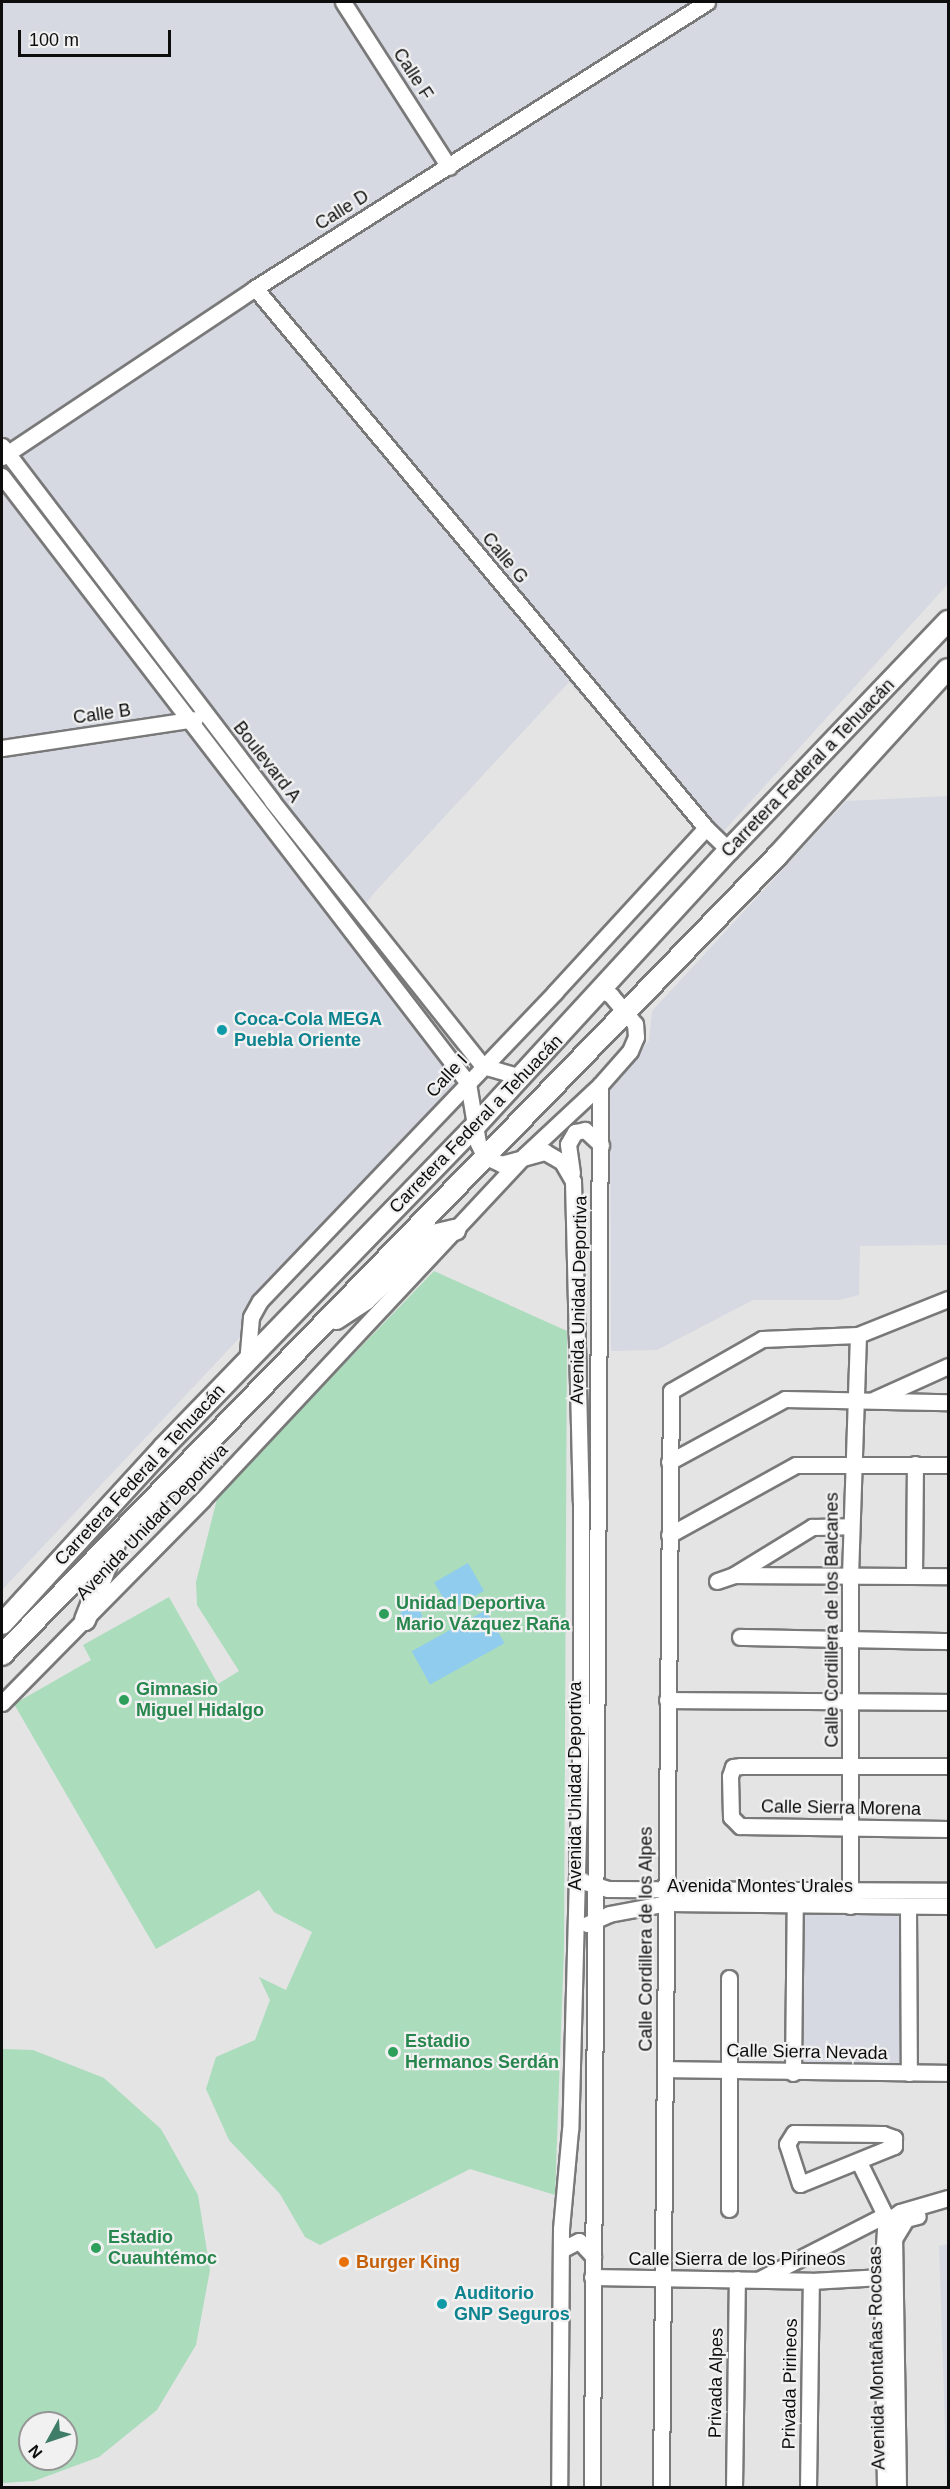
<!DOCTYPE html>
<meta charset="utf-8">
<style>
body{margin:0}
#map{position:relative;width:950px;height:2489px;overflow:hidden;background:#e4e4e5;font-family:Arial,sans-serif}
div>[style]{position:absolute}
.built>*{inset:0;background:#d6d9e1;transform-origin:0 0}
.green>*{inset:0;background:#abdcbc}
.water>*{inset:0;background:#90ccee;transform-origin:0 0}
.round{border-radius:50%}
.roads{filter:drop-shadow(2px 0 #79797a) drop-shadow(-2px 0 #79797a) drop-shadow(0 2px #79797a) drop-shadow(0 -2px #79797a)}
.minor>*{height:15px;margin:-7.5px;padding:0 7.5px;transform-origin:7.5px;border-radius:7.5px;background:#fff}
.major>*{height:20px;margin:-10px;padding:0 10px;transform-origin:10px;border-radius:10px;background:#fff}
.dots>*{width:16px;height:16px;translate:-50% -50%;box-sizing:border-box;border:3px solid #f1f1f2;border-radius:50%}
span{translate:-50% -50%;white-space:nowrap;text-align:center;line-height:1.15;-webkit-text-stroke:4.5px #f1f1f2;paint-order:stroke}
.street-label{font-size:18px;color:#0d0d0d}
.culture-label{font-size:18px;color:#0d838f;font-weight:700}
.left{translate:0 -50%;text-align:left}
.leisure-label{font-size:18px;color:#27864d;font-weight:700}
.food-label{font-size:18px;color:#c56008;font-weight:700}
.frame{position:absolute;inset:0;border:3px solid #0d0d0d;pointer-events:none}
.north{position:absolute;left:18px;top:2411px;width:60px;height:60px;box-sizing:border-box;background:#f1f1f2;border:2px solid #969696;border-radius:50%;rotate:230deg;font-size:16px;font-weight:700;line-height:24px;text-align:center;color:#0d0d0d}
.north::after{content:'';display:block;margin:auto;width:21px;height:27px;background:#3f7d69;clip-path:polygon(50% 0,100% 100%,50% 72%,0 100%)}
.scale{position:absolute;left:18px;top:30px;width:153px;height:27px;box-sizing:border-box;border:3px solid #0d0d0d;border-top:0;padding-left:8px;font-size:18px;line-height:21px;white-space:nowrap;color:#0d0d0d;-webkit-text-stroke:4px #f1f1f2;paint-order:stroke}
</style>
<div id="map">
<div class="built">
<i style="clip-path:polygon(2px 2px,948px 2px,948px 584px,713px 843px,569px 682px,375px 892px,341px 934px,448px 1073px,460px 1104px,2px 1590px)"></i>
<i style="clip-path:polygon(948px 796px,948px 1245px,860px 1246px,859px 1295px,839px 1300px,753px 1300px,657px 1350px,611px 1351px,610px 1087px,649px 1041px,652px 1011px,846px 801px)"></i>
<i style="left:904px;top:1912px;width:155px;height:103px;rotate:89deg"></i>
<i style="clip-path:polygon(948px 2244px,948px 2487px,947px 2488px,939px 2246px)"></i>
</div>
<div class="green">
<i style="clip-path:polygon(434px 1271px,567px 1331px,564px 1948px,555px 2195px,470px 2169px,320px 2245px,305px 2237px,280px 2194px,229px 2140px,206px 2089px,216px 2057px,255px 2040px,270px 2000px,259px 1977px,286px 1990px,312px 1932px,274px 1912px,259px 1890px,156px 1949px,14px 1704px,91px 1660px,83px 1645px,169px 1597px,218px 1684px,239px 1671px,197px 1605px,196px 1582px,218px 1495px)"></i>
<i style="clip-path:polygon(evenodd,2px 2049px,33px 2050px,104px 2078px,161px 2129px,198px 2195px,210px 2270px,196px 2345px,157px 2410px,99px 2457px,34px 2481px,2px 2483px,2px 2049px,30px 2423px,66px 2423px,66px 2459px,30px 2459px,30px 2423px)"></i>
</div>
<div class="water">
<i style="left:468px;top:1563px;width:32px;height:39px;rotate:60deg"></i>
<i class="round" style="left:400px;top:1606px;width:22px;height:22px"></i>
<i style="left:486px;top:1610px;width:38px;height:85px;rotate:61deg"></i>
</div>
<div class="roads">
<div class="minor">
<i style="left:343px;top:2px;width:196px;rotate:57.3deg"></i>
<i style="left:255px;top:288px;width:704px;rotate:50.13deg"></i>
<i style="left:706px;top:828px;width:32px;rotate:44deg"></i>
<i style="left:2px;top:446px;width:446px;rotate:52.7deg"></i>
<i style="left:272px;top:801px;width:339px;rotate:51.5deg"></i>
<i style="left:483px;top:1066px;width:40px;rotate:16deg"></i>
<i style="left:2px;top:457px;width:304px;rotate:-33.7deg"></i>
<i style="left:255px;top:288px;width:535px;rotate:-32.32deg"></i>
<i style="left:2px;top:476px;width:765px;rotate:52.49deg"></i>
<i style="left:468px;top:1083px;width:61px;rotate:80.5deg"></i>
<i style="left:478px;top:1143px;width:14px;rotate:65deg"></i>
<i style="left:484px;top:1156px;width:19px;rotate:25deg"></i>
<i style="left:501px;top:1164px;width:46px;rotate:-15.3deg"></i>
<i style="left:545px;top:1152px;width:20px;rotate:30deg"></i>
<i style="left:562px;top:1162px;width:22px;rotate:60deg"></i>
<i style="left:573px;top:1181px;width:321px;rotate:88.6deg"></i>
<i style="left:581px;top:1502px;width:220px;rotate:90deg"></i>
<i style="left:581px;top:1722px;width:408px;rotate:91.5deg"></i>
<i style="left:570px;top:2130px;width:99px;rotate:95.2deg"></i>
<i style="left:561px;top:2229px;width:259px;rotate:90.4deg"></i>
<i style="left:2px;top:748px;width:195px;rotate:-8.5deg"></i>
<i style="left:572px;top:1173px;width:29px;rotate:-98deg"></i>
<i style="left:568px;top:1144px;width:14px;rotate:-60deg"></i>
<i style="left:575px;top:1132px;width:10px;rotate:-11deg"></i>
<i style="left:585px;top:1130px;width:22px;rotate:43deg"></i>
<i style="left:247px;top:1363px;width:46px;rotate:-85deg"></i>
<i style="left:251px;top:1317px;width:18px;rotate:-61deg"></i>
<i style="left:260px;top:1301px;width:427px;rotate:-46.3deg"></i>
<i style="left:555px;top:992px;width:223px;rotate:-47.4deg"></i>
<i style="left:875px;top:1399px;width:80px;rotate:-24.3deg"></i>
<i style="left:669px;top:1462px;width:132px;rotate:-28.5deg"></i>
<i style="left:785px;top:1399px;width:163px;rotate:1.1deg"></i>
<i style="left:669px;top:1535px;width:145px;rotate:-28.9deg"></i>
<i style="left:796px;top:1465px;width:152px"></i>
<i style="left:734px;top:1575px;width:92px;rotate:-31.6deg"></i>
<i style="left:812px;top:1527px;width:39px;rotate:-1deg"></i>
<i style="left:914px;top:1575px;width:111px;rotate:-89.5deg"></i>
<i style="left:717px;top:1581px;width:18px;rotate:-19deg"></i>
<i style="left:734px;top:1575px;width:214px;rotate:0.3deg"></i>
<i style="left:740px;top:1637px;width:208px;rotate:1.1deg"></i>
<i style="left:667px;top:1700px;width:281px;rotate:0.4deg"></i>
<i style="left:2px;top:1703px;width:286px;rotate:-45.4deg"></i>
<i style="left:203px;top:1499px;width:471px;rotate:-46.9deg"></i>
<i style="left:525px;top:1155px;width:103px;rotate:-43deg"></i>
<i style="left:600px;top:1085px;width:45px;rotate:-48.6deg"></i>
<i style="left:630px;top:1051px;width:15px;rotate:-67deg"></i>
<i style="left:636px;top:1037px;width:13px;rotate:-94deg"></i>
<i style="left:635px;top:1024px;width:38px;rotate:-130deg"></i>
<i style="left:611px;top:995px;width:10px;rotate:-156deg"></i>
<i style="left:948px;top:1766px;width:207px;rotate:180deg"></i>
<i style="left:741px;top:1766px;width:8px;rotate:173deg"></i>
<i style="left:733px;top:1767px;width:9px;rotate:108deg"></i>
<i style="left:730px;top:1776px;width:41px;rotate:88.6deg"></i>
<i style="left:731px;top:1817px;width:13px;rotate:45deg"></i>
<i style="left:740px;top:1826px;width:208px;rotate:0.8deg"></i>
<i style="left:585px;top:1882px;width:24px;rotate:17deg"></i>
<i style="left:608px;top:1889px;width:340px;rotate:0.3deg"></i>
<i style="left:850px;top:1906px;width:330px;rotate:-90deg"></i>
<i style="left:850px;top:1576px;width:241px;rotate:-88.1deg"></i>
<i style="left:908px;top:1906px;width:167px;rotate:89.7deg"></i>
<i style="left:587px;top:1924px;width:24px;rotate:-24deg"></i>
<i style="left:609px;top:1914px;width:59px;rotate:-10.7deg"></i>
<i style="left:667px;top:1903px;width:281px;rotate:0.6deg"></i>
<i style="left:665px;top:2069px;width:283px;rotate:0.8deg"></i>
<i style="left:793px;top:2073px;width:177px;rotate:-89.4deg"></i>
<i style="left:794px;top:2133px;width:89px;rotate:0.6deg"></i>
<i style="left:883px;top:2134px;width:12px;rotate:20deg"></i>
<i style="left:894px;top:2138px;width:8px;rotate:90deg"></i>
<i style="left:894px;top:2146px;width:101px;rotate:158deg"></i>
<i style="left:800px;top:2184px;width:42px;rotate:-108deg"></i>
<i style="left:787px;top:2144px;width:13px;rotate:-58deg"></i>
<i style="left:859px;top:2162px;width:59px;rotate:63.9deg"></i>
<i style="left:885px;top:2215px;width:9px;rotate:41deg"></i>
<i style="left:729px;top:2209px;width:231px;rotate:-90deg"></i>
<i style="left:561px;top:2250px;width:20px;rotate:-27deg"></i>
<i style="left:579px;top:2241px;width:21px;rotate:47deg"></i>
<i style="left:592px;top:2277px;width:219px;rotate:1deg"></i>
<i style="left:811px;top:2281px;width:71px;rotate:-3.2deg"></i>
<i style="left:760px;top:2279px;width:140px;rotate:-27.1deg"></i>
<i style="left:592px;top:2488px;width:1403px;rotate:-89.67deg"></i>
<i style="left:661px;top:2488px;width:1097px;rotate:-89.48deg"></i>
<i style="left:671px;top:1391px;width:105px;rotate:-29.7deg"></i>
<i style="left:762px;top:1339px;width:96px;rotate:-2.4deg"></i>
<i style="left:858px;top:1335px;width:97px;rotate:-21.8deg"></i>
<i style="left:734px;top:2488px;width:209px;rotate:-89.2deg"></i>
<i style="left:808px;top:2488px;width:207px;rotate:-89.2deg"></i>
<i style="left:885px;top:2488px;width:211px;rotate:-90.8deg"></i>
<i style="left:882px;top:2277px;width:48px;rotate:-86.4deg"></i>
<i style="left:885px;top:2229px;width:11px;rotate:-63deg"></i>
<i style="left:890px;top:2219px;width:12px;rotate:-35deg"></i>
<i style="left:900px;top:2212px;width:50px;rotate:-16.3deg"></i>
<i style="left:898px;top:2488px;width:249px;rotate:-90.9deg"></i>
<i style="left:894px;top:2239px;width:23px;rotate:-59deg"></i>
<i style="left:906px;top:2219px;width:12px;rotate:-14deg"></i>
</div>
<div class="major">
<i style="left:336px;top:1319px;width:35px;rotate:-33deg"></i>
<i style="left:365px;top:1300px;width:94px;rotate:-43.7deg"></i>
<i style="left:433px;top:1235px;width:23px;rotate:-13deg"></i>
<i style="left:85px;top:1620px;width:82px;rotate:-68.5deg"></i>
<i style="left:2px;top:1624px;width:239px;rotate:-47.5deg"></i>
<i style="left:163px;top:1448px;width:451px;rotate:-45.9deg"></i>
<i style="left:477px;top:1124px;width:372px;rotate:-47.4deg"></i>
<i style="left:729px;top:850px;width:317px;rotate:-46.3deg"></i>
<i style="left:2px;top:1655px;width:1113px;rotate:-45.87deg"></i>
<i style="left:777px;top:856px;width:253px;rotate:-47.6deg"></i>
</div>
</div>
<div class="dots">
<i style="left:222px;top:1030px;background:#0f9aa8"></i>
<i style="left:384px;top:1614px;background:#2e9e5b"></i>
<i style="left:124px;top:1700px;background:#2e9e5b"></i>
<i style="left:393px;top:2052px;background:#2e9e5b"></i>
<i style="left:96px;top:2248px;background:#2e9e5b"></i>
<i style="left:344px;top:2262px;background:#e8710a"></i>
<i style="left:442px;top:2304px;background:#0f9aa8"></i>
</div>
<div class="street-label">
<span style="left:413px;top:74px;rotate:57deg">Calle F</span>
<span style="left:342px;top:210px;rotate:-32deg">Calle D</span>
<span style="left:505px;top:558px;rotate:50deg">Calle G</span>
<span style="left:102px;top:714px;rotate:-8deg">Calle B</span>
<span style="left:267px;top:762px;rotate:52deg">Boulevard A</span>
<span style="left:808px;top:768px;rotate:-46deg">Carretera Federal a Tehuacán</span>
<span style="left:447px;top:1076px;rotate:-47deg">Calle I</span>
<span style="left:476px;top:1124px;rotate:-46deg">Carretera Federal a Tehuacán</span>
<span style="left:579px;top:1300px;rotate:-89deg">Avenida Unidad Deportiva</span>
<span style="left:140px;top:1475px;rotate:-47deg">Carretera Federal a Tehuacán</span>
<span style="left:152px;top:1522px;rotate:-46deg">Avenida Unidad Deportiva</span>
<span style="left:832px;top:1620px;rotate:-90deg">Calle Cordillera de los Balcanes</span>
<span style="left:575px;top:1786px;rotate:-90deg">Avenida Unidad Deportiva</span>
<span style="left:841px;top:1808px;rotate:1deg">Calle Sierra Morena</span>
<span style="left:760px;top:1886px">Avenida Montes Urales</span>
<span style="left:646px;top:1939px;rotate:-90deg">Calle Cordillera de los Alpes</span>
<span style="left:807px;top:2052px;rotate:1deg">Calle Sierra Nevada</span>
<span style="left:737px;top:2259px">Calle Sierra de los Pirineos</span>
<span style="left:877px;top:2358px;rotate:-91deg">Avenida Montañas Rocosas</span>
<span style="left:716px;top:2383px;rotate:-89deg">Privada Alpes</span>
<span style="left:790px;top:2384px;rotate:-89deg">Privada Pirineos</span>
</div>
<div class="culture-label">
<span class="left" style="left:234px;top:1030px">Coca-Cola MEGA<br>Puebla Oriente</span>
<span class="left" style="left:454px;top:2304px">Auditorio<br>GNP Seguros</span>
</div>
<div class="leisure-label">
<span class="left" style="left:396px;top:1614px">Unidad Deportiva<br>Mario Vázquez Raña</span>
<span class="left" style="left:136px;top:1700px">Gimnasio<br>Miguel Hidalgo</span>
<span class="left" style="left:405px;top:2052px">Estadio<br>Hermanos Serdán</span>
<span class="left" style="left:108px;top:2248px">Estadio<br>Cuauhtémoc</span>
</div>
<div class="food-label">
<span class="left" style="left:356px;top:2262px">Burger King</span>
</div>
<div class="frame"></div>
<div class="north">N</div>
<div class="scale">100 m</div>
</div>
